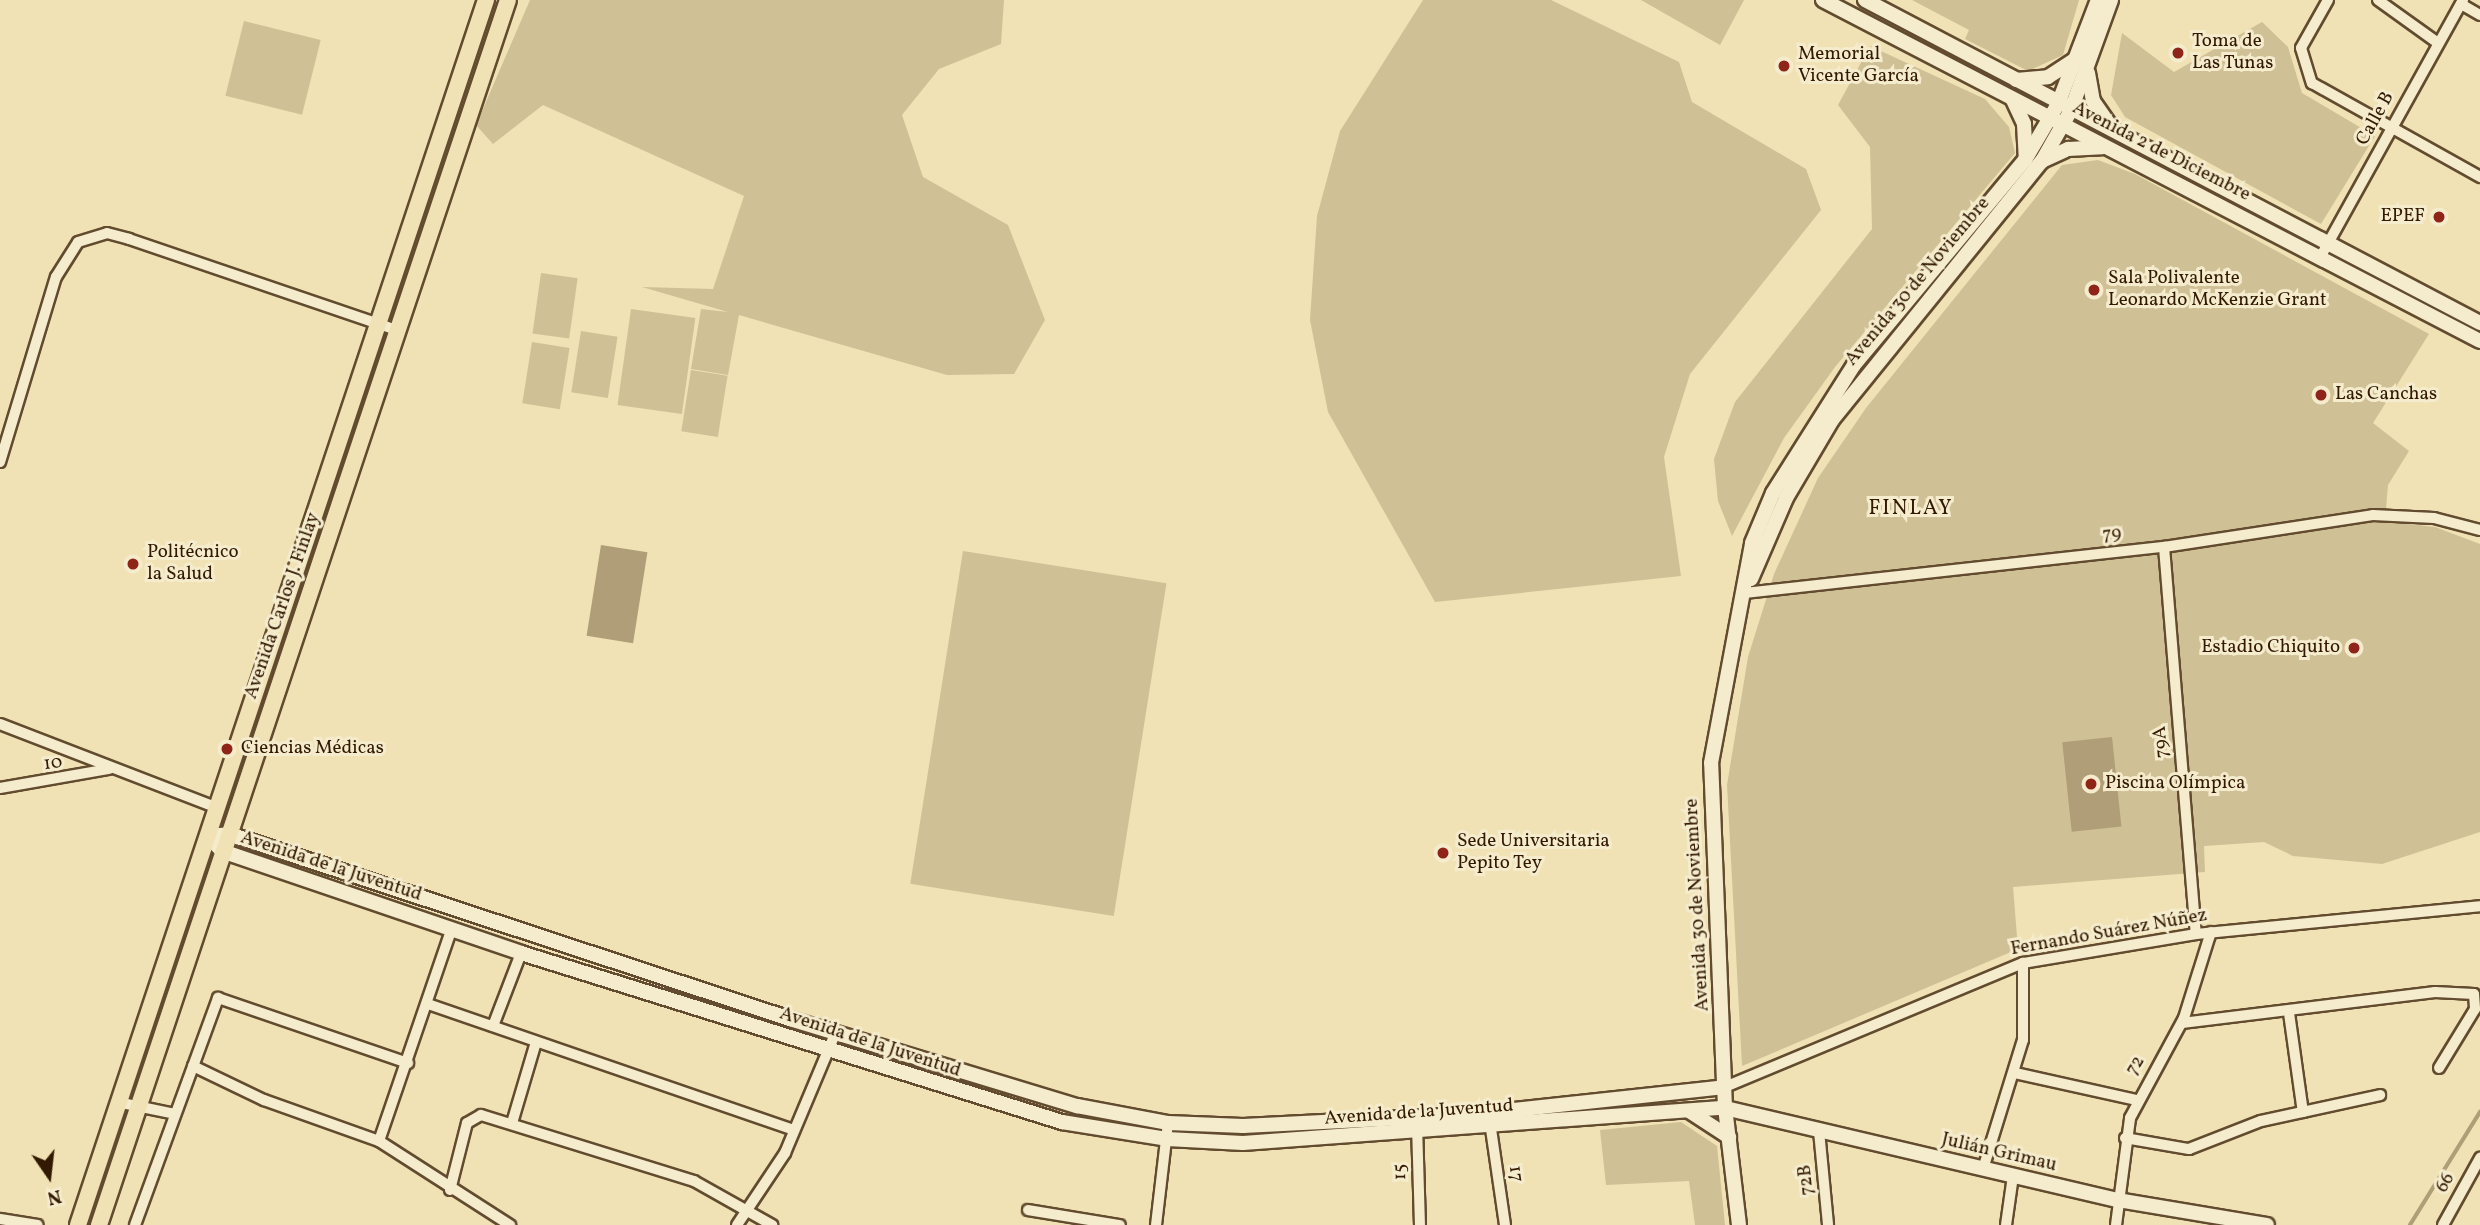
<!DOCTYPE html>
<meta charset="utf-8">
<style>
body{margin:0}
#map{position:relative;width:2480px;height:1225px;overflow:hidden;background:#f0e2b4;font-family:Vollkorn,serif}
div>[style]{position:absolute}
.green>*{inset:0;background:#d0c096;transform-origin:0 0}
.water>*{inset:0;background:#af9e77;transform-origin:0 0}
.stream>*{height:3.5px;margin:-1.75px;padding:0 1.75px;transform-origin:1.75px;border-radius:1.75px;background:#af9e77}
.roads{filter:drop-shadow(2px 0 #624b2e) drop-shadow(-2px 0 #624b2e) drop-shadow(0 2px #624b2e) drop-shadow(0 -2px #624b2e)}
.street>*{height:10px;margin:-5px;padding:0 5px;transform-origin:5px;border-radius:5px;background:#f5ecce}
.secondary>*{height:14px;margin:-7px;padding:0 7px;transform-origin:7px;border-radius:7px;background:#f5ecce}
.primary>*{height:16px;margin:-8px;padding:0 8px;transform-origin:8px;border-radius:8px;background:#f0e2b4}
.dots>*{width:19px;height:19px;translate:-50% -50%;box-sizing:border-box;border:4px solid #f5ecce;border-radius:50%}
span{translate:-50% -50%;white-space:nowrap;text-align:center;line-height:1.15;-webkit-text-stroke:6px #f5ecce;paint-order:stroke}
.poi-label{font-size:19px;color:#321901}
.left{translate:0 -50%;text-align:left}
.right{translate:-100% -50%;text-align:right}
.street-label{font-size:19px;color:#321901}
.neighbourhood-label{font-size:21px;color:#321901;letter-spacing:2px}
.north{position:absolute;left:14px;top:1141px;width:70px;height:70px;-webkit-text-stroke:5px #f5ecce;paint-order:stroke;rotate:166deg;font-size:19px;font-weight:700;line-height:28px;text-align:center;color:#321901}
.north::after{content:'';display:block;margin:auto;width:24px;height:32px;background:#321901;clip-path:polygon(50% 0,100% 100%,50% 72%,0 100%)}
</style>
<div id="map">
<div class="green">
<i style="clip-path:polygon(530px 0,1004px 0,1001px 44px,939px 69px,902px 115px,923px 177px,1008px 225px,1045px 320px,1014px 374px,947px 375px,739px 315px,728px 375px,691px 369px,701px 309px,728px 312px,642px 287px,713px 289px,744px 196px,543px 105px,493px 144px,476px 125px)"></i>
<i style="clip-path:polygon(1423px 0,1551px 0,1679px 62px,1692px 102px,1806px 169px,1821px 210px,1690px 374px,1664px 457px,1681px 576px,1435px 602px,1328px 412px,1310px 320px,1317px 216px,1340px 131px)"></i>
<i style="clip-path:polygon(1641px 0,1744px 0,1720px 45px)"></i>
<i style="clip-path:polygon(1912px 0,2079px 0,2063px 55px,2028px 71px,1965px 39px,1969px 30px)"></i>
<i style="left:244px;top:21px;width:79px;height:77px;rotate:14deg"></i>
<i style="clip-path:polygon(2262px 22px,2288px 47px,2302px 93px,2375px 136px,2321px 224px,2125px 117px,2111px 95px,2122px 33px,2174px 72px)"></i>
<i style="clip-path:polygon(1870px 46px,1985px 99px,2009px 127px,2015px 153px,1835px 367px,1784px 438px,1732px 536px,1718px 501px,1714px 459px,1735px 402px,1872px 229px,1870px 147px,1838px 105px)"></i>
<i style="clip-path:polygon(2098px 160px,2135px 174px,2429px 334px,2373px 423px,2409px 451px,2388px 485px,2385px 521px,2435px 527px,2480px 544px,2480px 832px,2382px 864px,2293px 856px,2264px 842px,2204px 846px,2205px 872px,2013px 887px,2018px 949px,1742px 1066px,1727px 785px,1748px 657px,1774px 574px,1818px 478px,1866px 408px,2062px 165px)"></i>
<i style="left:541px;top:273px;width:37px;height:61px;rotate:8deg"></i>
<i style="left:631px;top:309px;width:65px;height:97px;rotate:8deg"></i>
<i style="left:581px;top:331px;width:37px;height:62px;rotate:9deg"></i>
<i style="left:532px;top:342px;width:38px;height:62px;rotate:9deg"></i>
<i style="left:691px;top:370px;width:37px;height:62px;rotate:9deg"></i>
<i style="left:963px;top:551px;width:206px;height:337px;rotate:9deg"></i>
<i style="clip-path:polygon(1681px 1122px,1717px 1146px,1725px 1225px,1695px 1225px,1689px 1181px,1606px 1185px,1600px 1130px)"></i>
</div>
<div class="water">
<i style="left:601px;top:545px;width:47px;height:92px;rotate:9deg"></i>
<i style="left:2112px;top:737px;width:90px;height:50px;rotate:84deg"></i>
</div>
<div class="stream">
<i style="left:2410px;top:1225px;width:133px;rotate:-58.2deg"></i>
</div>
<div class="roads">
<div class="street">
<i style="left:2328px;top:0;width:55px;rotate:119.4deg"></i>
<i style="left:2301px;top:48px;width:37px;rotate:73deg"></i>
<i style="left:2312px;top:83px;width:193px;rotate:29.2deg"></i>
<i style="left:2378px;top:0;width:74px;rotate:35.6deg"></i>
<i style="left:2461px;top:4px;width:22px;rotate:30deg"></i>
<i style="left:2321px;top:256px;width:293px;rotate:-61deg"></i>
<i style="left:0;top:462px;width:193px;rotate:-73.2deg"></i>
<i style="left:56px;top:277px;width:41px;rotate:-57.8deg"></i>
<i style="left:78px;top:242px;width:30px;rotate:-17deg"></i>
<i style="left:107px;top:233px;width:23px;rotate:15deg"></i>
<i style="left:129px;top:239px;width:283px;rotate:18.8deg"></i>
<i style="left:2164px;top:547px;width:388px;rotate:85.3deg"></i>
<i style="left:1745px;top:593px;width:422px;rotate:-6.3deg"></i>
<i style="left:2164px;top:547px;width:211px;rotate:-8.7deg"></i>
<i style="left:2373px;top:515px;width:61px;rotate:2.8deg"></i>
<i style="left:2434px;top:518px;width:48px;rotate:14.6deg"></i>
<i style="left:0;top:724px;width:234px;rotate:21.1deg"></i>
<i style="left:0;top:788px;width:111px;rotate:-9.9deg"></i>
<i style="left:428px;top:1004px;width:387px;rotate:19deg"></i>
<i style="left:2289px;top:1013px;width:100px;rotate:82deg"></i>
<i style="left:2182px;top:1023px;width:255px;rotate:-7deg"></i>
<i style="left:2435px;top:992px;width:39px;rotate:3deg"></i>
<i style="left:2474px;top:994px;width:15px;rotate:86deg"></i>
<i style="left:2475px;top:1009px;width:69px;rotate:121.4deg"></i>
<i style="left:493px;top:1026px;width:78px;rotate:-69deg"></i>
<i style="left:193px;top:1066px;width:79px;rotate:25.6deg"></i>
<i style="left:264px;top:1100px;width:122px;rotate:19.6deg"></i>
<i style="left:379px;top:1141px;width:156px;rotate:32.7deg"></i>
<i style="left:2015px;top:1073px;width:125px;rotate:12.5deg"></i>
<i style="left:1725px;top:1087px;width:323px;rotate:-22.6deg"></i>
<i style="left:2023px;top:963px;width:175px;rotate:-9.5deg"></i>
<i style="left:2196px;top:934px;width:285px;rotate:-5.6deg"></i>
<i style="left:117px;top:1102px;width:59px;rotate:11.7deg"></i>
<i style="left:512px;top:1123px;width:84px;rotate:-73.5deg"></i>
<i style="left:1417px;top:1125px;width:100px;rotate:88.3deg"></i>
<i style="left:1491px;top:1129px;width:97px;rotate:81.7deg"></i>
<i style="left:1819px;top:1131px;width:94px;rotate:84.5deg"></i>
<i style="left:2125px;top:1138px;width:65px;rotate:9.8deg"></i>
<i style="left:2189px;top:1149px;width:77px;rotate:-21.3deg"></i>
<i style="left:2261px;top:1121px;width:122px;rotate:-12.3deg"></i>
<i style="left:379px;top:1141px;width:225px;rotate:-71.1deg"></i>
<i style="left:1983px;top:1169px;width:135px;rotate:-72.8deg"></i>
<i style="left:2023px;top:1040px;width:77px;rotate:-90deg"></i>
<i style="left:450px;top:1190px;width:69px;rotate:-75.8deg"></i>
<i style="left:467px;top:1123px;width:16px;rotate:-30deg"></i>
<i style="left:481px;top:1115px;width:223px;rotate:17.2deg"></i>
<i style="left:694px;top:1181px;width:90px;rotate:29.4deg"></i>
<i style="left:1028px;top:1210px;width:93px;rotate:9.3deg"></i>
<i style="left:0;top:1219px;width:38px;rotate:9deg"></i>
<i style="left:135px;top:1225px;width:242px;rotate:-69.9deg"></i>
<i style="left:218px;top:998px;width:201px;rotate:18.9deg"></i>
<i style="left:737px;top:1225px;width:87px;rotate:-56.3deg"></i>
<i style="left:785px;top:1153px;width:129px;rotate:-67.2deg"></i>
<i style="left:1156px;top:1225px;width:103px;rotate:-83.3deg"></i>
<i style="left:2006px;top:1225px;width:49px;rotate:-81.9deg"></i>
<i style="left:2116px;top:1225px;width:108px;rotate:-82.5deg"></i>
<i style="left:2130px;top:1118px;width:114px;rotate:-61.6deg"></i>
<i style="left:2184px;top:1018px;width:90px;rotate:-72.6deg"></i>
<i style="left:2443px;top:1225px;width:77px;rotate:-61.1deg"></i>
</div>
<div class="secondary">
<i style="left:1823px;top:0;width:740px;rotate:27.43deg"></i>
<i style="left:1865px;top:0;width:695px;rotate:27.71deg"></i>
<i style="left:2088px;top:73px;width:28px;rotate:80deg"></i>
<i style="left:2093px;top:101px;width:32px;rotate:55deg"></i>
<i style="left:2016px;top:80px;width:32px;rotate:-5deg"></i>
<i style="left:2048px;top:77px;width:31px;rotate:-33deg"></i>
<i style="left:2013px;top:100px;width:26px;rotate:65deg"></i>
<i style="left:2024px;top:124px;width:33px;rotate:87deg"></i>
<i style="left:2042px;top:161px;width:29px;rotate:-25deg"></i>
<i style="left:2068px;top:149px;width:34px;rotate:-3deg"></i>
<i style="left:1751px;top:579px;width:88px;rotate:-66.6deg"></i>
<i style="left:1786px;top:498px;width:91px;rotate:-59.5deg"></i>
<i style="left:1832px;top:420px;width:333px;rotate:-51deg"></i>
<i style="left:2042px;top:161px;width:59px;rotate:-60.4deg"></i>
<i style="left:2071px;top:110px;width:117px;rotate:-70deg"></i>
<i style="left:208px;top:836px;width:21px;rotate:47deg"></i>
<i style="left:222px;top:851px;width:316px;rotate:18.8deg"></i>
<i style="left:521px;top:953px;width:567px;rotate:17.35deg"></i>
<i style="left:1062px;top:1122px;width:106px;rotate:9.2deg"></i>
<i style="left:1167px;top:1139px;width:76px;rotate:3deg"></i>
<i style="left:1243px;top:1143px;width:483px;rotate:-4.2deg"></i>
<i style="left:1725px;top:1108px;width:404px;rotate:13.2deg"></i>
<i style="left:2118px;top:1200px;width:151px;rotate:9.5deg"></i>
<i style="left:208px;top:836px;width:21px;rotate:-5deg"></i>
<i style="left:229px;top:834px;width:591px;rotate:18.25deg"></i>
<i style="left:790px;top:1019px;width:300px;rotate:16.9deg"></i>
<i style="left:1077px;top:1106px;width:93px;rotate:10.6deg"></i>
<i style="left:1168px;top:1123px;width:75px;rotate:2.3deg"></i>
<i style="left:1243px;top:1126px;width:234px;rotate:-2.9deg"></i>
<i style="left:1477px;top:1114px;width:249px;rotate:-6.2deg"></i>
<i style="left:1689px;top:1111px;width:48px;rotate:33deg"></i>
<i style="left:1739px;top:1225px;width:118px;rotate:-96.8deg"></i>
<i style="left:1725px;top:1108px;width:345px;rotate:-92.3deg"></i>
<i style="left:1711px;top:763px;width:224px;rotate:-79.4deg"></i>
<i style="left:1752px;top:543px;width:54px;rotate:-67.2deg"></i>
<i style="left:1773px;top:493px;width:151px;rotate:-57.7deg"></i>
<i style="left:1854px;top:365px;width:267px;rotate:-50.2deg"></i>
<i style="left:2025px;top:160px;width:65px;rotate:-59.5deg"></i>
<i style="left:2058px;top:104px;width:111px;rotate:-69deg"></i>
</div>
<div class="primary">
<i style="left:78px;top:1225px;width:1291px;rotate:-71.58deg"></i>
<i style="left:99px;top:1225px;width:1291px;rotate:-71.54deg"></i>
</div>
</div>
<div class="dots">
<i style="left:2178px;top:53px;background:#8f2418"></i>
<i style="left:1784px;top:66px;background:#8f2418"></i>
<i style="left:2439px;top:217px;background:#8f2418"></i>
<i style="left:2094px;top:290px;background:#8f2418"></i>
<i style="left:2321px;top:395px;background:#8f2418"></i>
<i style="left:133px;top:564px;background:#8f2418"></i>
<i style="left:2354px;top:648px;background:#8f2418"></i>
<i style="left:227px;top:749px;background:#8f2418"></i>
<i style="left:2091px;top:784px;background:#8f2418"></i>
<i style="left:1443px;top:853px;background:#8f2418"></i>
</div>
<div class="poi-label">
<span class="left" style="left:2192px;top:53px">Toma de<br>Las Tunas</span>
<span class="left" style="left:1798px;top:66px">Memorial<br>Vicente García</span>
<span class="right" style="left:2425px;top:217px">EPEF</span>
<span class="left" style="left:2108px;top:290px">Sala Polivalente<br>Leonardo McKenzie Grant</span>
<span class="left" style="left:2335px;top:395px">Las Canchas</span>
<span class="left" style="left:147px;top:564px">Politécnico<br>la Salud</span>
<span class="right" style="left:2340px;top:648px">Estadio Chiquito</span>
<span class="left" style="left:241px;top:749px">Ciencias Médicas</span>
<span class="left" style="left:2105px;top:784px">Piscina Olímpica</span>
<span class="left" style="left:1457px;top:853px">Sede Universitaria<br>Pepito Tey</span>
</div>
<div class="street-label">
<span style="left:2376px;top:119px;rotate:-61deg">Calle B</span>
<span style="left:2161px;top:152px;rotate:27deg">Avenida 2 de Diciembre</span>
<span style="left:1918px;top:282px;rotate:-50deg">Avenida 30 de Noviembre</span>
<span style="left:2112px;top:535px;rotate:-6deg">79</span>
<span style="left:283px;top:606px;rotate:-71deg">Avenida Carlos J. Finlay</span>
<span style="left:2162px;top:742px;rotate:-95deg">79A</span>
<span style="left:53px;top:764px;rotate:-7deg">10</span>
<span style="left:331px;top:867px;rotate:18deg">Avenida de la Juventud</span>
<span style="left:1698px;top:905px;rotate:-93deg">Avenida 30 de Noviembre</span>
<span style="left:2109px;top:933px;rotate:-10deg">Fernando Suárez Núñez</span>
<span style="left:870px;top:1043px;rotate:18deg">Avenida de la Juventud</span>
<span style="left:2136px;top:1066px;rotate:-58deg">72</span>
<span style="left:1419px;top:1113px;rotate:-4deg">Avenida de la Juventud</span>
<span style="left:1999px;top:1153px;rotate:13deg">Julián Grimau</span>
<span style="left:1401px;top:1172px;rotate:-91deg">15</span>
<span style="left:1515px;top:1174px;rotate:82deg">17</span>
<span style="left:1807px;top:1180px;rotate:-96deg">72B</span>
<span style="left:2446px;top:1183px;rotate:-61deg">66</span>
</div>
<div class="neighbourhood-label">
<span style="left:1911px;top:509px">FINLAY</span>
</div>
<div class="north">N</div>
</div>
